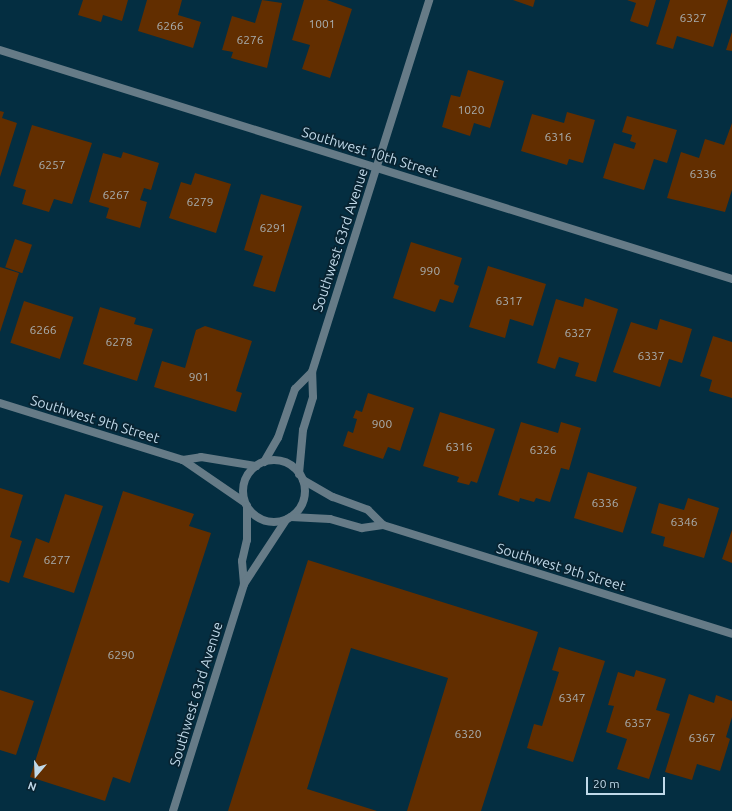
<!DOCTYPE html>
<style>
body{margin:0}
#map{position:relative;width:732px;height:811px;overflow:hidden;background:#042e41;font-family:Ubuntu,sans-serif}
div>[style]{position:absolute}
.building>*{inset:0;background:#622e00;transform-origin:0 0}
.street>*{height:8px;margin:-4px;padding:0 4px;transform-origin:4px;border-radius:4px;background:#667b87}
.street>.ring{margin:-4px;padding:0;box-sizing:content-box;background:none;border:8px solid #667b87;border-radius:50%}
span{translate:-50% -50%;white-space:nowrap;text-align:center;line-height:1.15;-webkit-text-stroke:3.5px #082331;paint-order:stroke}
.number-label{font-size:12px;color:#a8aeaf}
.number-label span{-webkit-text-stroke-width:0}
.street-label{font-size:14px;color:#c0d9e9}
.north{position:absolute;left:16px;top:755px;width:40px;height:40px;-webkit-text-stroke:3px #082331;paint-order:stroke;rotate:199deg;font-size:11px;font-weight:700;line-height:16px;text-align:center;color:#c0d9e9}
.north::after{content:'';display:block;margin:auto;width:14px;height:18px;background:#c0d9e9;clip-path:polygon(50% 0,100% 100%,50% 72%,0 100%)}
.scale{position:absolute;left:586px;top:777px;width:79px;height:18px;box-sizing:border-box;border:2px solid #c0d9e9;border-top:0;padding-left:5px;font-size:12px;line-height:14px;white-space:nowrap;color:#c0d9e9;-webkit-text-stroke:3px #082331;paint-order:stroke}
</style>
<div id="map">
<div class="building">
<i style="clip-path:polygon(83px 0,128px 0,122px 21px,103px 15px,101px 22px,78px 15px)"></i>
<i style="clip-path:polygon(147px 0,182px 0,178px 15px,201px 22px,193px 48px,138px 31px)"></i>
<i style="clip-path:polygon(262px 0,282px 3px,267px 68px,231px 58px,233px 52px,222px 50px,232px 16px,255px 23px)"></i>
<i style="clip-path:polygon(304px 0,327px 0,352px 9px,330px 78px,302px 69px,310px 45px,292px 40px)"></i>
<i style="clip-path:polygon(513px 0,535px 0,533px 7px)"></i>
<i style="clip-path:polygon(627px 0,656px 0,648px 27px,630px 21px,636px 3px)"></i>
<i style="clip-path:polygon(670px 0,728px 0,713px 47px,677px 36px,673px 49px,656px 44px)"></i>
<i style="clip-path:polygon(732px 32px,732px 51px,726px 50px)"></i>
<i style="clip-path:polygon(468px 70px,504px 81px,490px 128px,474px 123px,470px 136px,442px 127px,451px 95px,460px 97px)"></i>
<i style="clip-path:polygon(0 111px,4px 112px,2px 118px,17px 123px,0 177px)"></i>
<i style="clip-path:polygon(567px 112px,595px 120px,583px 163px,569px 159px,567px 165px,521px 151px,532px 114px,564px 123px)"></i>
<i style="clip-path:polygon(627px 116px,677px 130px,667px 163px,654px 159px,644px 190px,603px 178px,614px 143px,634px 149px,636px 143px,630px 141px,632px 135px,622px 132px)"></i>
<i style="clip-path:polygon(732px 123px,732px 190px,725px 212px,667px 198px,681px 152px,699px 158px,705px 139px,724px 145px)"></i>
<i style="clip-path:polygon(32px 125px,92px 143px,72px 204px,54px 199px,49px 212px,22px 204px,26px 190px,13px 186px)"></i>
<i style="clip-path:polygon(123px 152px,159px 163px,151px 190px,144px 188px,140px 200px,147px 202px,140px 228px,106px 218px,109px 208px,89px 202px,103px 153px,121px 158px)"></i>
<i style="clip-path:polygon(195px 173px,231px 184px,216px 233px,169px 218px,181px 182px,191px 185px)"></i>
<i style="clip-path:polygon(261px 194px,302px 206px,275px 292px,253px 286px,263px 256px,244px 250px)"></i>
<i style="left:15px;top:239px;width:18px;height:30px;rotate:19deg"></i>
<i style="clip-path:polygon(411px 242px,462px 258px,454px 284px,459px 286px,453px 303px,440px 299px,435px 312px,393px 298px)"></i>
<i style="clip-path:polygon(488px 266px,546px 284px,533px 326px,510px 319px,505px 338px,469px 327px)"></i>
<i style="clip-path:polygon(0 267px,19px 273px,0 332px)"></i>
<i style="clip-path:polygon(585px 298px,618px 309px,596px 382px,575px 376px,579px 363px,559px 357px,555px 369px,537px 363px,556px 299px,583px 307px)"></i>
<i style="left:24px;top:301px;width:52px;height:44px;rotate:18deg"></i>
<i style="clip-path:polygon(100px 307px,136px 318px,134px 324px,153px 329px,137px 381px,83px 364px)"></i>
<i style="clip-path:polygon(660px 319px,692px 329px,682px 363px,669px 359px,660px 387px,613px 372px,631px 322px,657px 330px)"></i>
<i style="clip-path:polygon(205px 326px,252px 341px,236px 391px,242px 393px,236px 412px,154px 387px,162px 361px,185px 368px,196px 330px)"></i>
<i style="clip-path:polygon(713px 336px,732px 342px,732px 398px,709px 391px,712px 380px,700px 376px)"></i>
<i style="clip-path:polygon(368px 393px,414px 408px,400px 451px,388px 447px,383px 459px,343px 446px,348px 431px,353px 433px,357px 419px,353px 418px,356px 410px,362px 412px)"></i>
<i style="clip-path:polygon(440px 412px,495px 429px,477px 483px,471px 481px,469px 485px,457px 482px,459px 477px,423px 466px)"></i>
<i style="clip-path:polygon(521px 422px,558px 433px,561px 422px,581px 428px,569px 470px,561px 468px,550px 502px,536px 498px,534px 502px,520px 498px,519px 502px,498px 495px)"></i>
<i style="left:588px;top:472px;width:51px;height:48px;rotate:17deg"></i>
<i style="clip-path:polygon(0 488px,23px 495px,10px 537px,22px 541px,9px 583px,0 580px)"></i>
<i style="clip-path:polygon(123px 491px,194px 514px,189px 526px,211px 533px,130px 783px,113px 777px,105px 801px,30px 777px)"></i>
<i style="clip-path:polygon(65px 494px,103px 506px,74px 593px,23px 577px,36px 538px,49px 543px)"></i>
<i style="clip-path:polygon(688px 498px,719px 508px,704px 558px,663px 546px,665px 537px,651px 533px,659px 503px,684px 510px)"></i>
<i style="clip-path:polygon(732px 530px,732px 563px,722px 559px)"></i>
<i style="clip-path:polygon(308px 560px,538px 632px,481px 811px,407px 811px,448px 678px,351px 648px,307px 789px,377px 811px,228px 811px)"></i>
<i style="clip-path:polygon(559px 647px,605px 661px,573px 762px,527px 748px,534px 724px,542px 726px,559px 672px,552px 670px)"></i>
<i style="clip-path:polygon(636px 670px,666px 679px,656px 710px,670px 714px,649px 779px,617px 769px,627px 739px,606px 732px,614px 706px,608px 705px,618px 672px,634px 677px)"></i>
<i style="clip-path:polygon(0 690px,34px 701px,16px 755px,0 750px)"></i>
<i style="clip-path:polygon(689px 694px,714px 703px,716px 695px,732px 701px,732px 717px,726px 737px,730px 739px,720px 771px,697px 764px,692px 780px,665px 772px)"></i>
</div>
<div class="street">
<i style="left:0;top:50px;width:767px;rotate:17.37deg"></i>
<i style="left:0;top:403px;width:192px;rotate:17.3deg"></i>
<i style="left:183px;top:460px;width:74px;rotate:34.5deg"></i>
<i style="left:183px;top:460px;width:18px;rotate:-9deg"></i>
<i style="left:201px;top:457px;width:56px;rotate:9.3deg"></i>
<i class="ring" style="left:243px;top:460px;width:54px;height:54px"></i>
<i style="left:264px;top:462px;width:28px;rotate:-60deg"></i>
<i style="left:278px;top:438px;width:52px;rotate:-70.9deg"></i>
<i style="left:295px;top:389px;width:24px;rotate:-45deg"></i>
<i style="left:299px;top:474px;width:44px;rotate:-84.8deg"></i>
<i style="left:303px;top:430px;width:34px;rotate:-73deg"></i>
<i style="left:313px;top:397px;width:25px;rotate:-92deg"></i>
<i style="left:312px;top:372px;width:390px;rotate:-72.5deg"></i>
<i style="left:303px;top:480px;width:34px;rotate:30deg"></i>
<i style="left:333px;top:497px;width:37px;rotate:20deg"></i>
<i style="left:368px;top:510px;width:21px;rotate:45deg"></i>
<i style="left:291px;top:517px;width:39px;rotate:3deg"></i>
<i style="left:330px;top:519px;width:33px;rotate:16deg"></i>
<i style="left:362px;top:528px;width:21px;rotate:-8deg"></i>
<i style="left:383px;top:525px;width:366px;rotate:17.3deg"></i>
<i style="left:244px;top:584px;width:23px;rotate:-95deg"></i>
<i style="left:242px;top:561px;width:22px;rotate:-77deg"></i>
<i style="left:247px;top:540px;width:34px;rotate:-90deg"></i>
<i style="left:173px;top:811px;width:238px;rotate:-72.6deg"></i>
<i style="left:244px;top:584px;width:77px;rotate:-56.7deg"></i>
</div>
<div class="number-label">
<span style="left:693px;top:18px">6327</span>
<span style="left:322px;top:24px">1001</span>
<span style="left:170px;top:26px">6266</span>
<span style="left:250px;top:40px">6276</span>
<span style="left:471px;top:110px">1020</span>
<span style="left:558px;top:137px">6316</span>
<span style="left:52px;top:165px">6257</span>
<span style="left:703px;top:174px">6336</span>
<span style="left:116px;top:195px">6267</span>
<span style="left:200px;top:202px">6279</span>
<span style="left:273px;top:228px">6291</span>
<span style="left:430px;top:271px">990</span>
<span style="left:509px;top:301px">6317</span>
<span style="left:43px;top:330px">6266</span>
<span style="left:578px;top:333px">6327</span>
<span style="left:119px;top:342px">6278</span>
<span style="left:651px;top:356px">6337</span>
<span style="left:199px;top:377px">901</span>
<span style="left:382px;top:424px">900</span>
<span style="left:459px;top:447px">6316</span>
<span style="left:543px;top:450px">6326</span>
<span style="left:605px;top:503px">6336</span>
<span style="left:684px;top:522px">6346</span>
<span style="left:57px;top:560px">6277</span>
<span style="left:121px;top:655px">6290</span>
<span style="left:572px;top:698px">6347</span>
<span style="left:638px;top:723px">6357</span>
<span style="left:468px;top:734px">6320</span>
<span style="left:702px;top:738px">6367</span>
</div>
<div class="street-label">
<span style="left:370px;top:152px;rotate:17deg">Southwest 10th Street</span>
<span style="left:340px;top:240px;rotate:-72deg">Southwest 63rd Avenue</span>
<span style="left:95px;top:419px;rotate:17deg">Southwest 9th Street</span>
<span style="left:561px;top:567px;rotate:17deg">Southwest 9th Street</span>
<span style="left:196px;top:694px;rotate:-73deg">Southwest 63rd Avenue</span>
</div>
<div class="north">N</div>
<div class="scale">20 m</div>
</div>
